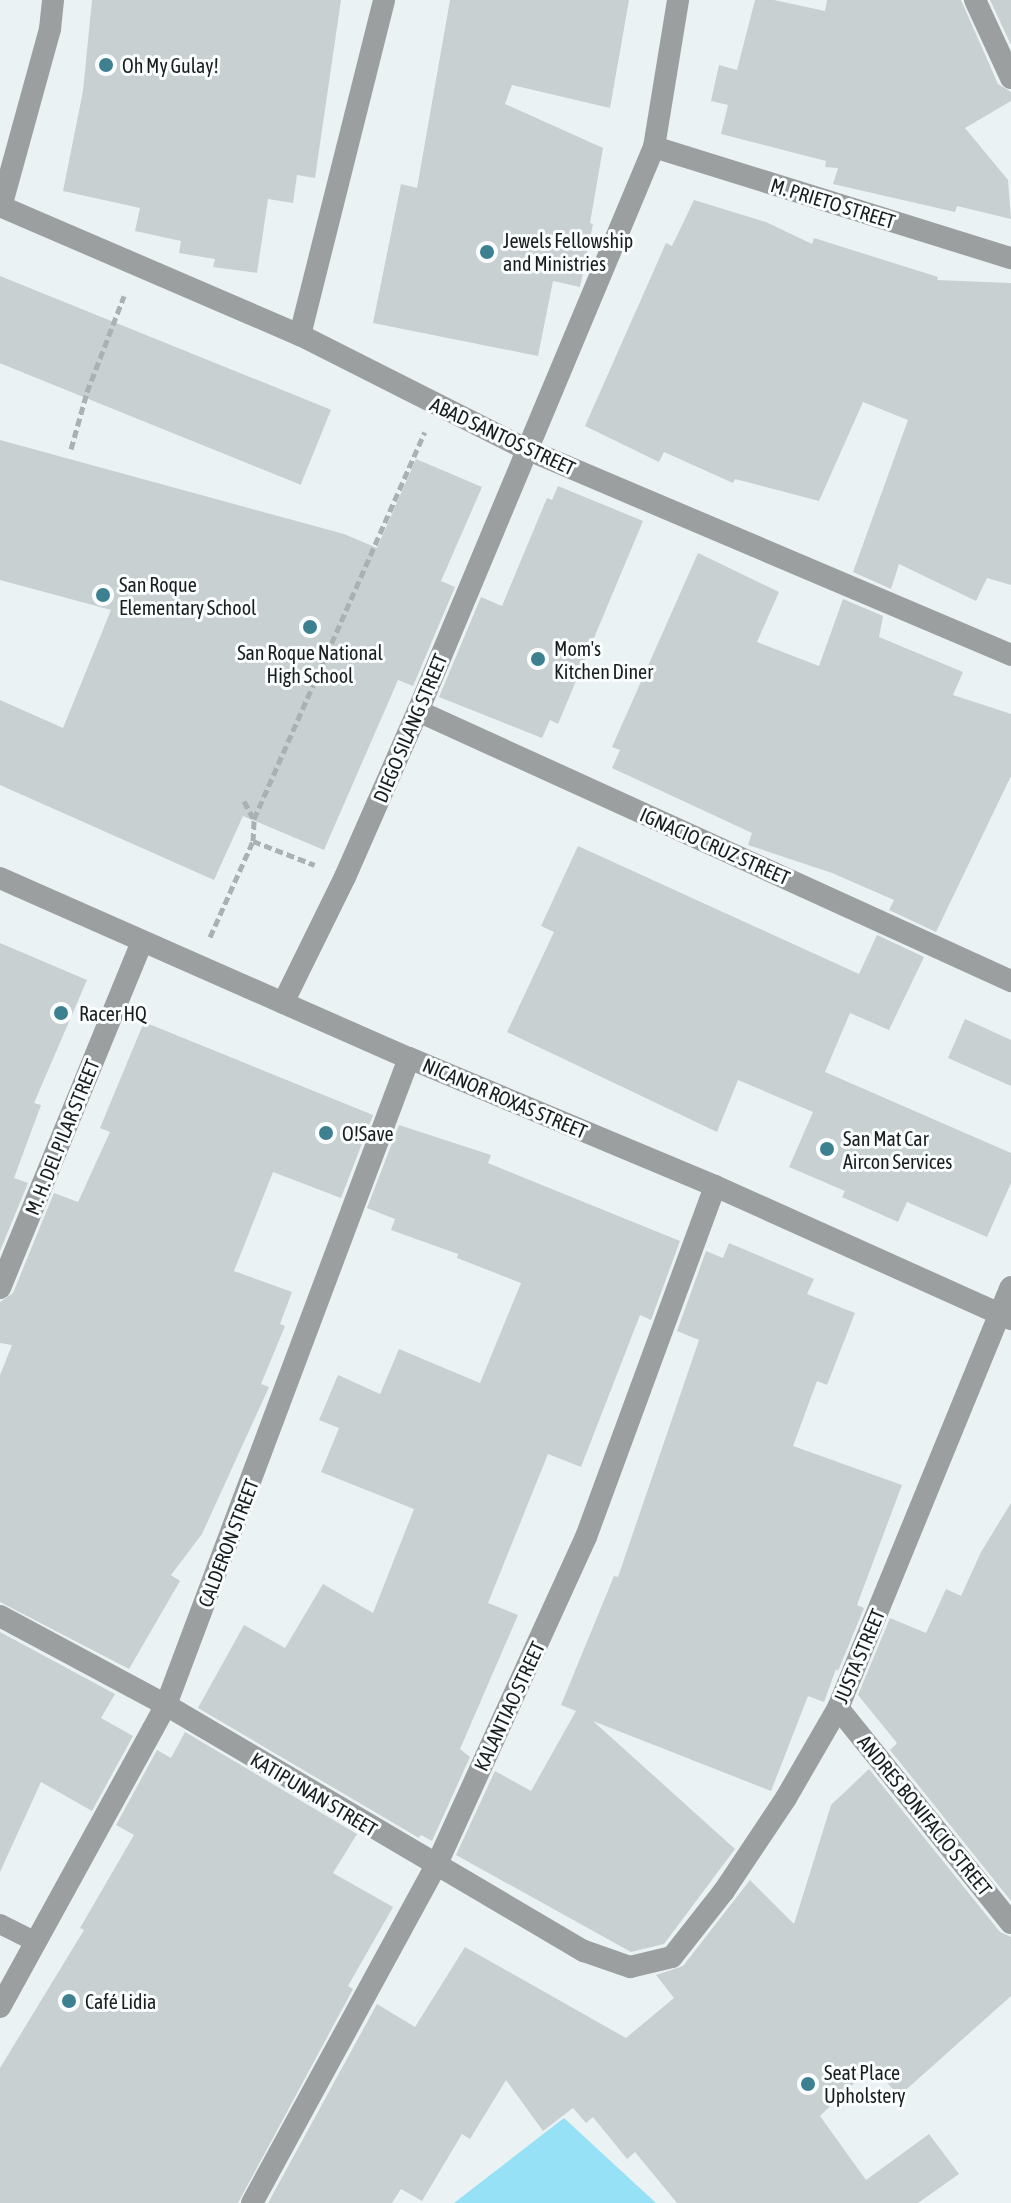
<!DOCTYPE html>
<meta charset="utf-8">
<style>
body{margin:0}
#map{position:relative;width:1011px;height:2203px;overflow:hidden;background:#ebf2f4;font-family:"Asap Condensed",sans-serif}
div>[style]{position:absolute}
.green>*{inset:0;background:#96e1f5}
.building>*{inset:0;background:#c9d0d2;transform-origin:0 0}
.path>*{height:5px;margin-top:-2.5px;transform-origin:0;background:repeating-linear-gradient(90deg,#abb1b2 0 8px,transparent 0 12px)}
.service>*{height:20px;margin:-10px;padding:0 10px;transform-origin:10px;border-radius:10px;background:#9c9fa0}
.minor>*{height:22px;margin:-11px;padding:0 11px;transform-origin:11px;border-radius:11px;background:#9c9fa0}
.tertiary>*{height:22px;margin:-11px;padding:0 11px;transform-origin:11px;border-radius:11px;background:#9c9fa0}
.dots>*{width:22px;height:22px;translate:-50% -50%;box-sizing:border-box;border:4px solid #fbfeff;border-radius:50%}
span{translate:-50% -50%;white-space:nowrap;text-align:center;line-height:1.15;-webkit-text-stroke:6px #fbfeff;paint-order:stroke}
.poi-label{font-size:20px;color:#1a1d1d}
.left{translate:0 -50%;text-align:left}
.street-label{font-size:20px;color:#1a1d1d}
</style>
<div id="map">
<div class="green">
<i style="clip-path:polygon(564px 2118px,656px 2203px,454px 2203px)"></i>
</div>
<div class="building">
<i style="clip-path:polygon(92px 0,341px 0,315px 178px,297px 175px,293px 203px,268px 199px,257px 273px,213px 267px,215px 259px,179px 253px,181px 241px,135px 231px,140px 208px,63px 191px,83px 91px)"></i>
<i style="clip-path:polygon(450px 0,629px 0,610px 108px,512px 85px,505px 104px,603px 148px,590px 223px,593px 224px,580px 287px,553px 281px,538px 356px,373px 323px,401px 184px,417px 188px)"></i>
<i style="clip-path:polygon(755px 0,774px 0,825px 11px,827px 0,961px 0,998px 84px,1011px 92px,1011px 101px,965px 128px,1008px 180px,1011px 219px,957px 206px,955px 212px,833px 184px,838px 168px,825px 167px,826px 161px,721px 134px,728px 105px,711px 101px,719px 65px,737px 70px)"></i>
<i style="clip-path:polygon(990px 0,1011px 0,1011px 45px)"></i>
<i style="clip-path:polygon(694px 200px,766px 222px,812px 244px,814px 238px,938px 277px,937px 280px,1011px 283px,1011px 585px,987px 578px,976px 601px,899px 564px,891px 589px,853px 572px,908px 420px,863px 402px,819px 501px,735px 479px,733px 483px,664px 452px,659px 462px,585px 426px,666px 243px,672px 246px)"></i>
<i style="left:0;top:276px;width:357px;height:81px;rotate:22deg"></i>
<i style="clip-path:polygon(0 440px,344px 534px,377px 548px,416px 459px,482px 487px,441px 581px,455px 587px,413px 686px,398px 680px,324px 850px,243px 816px,214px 880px,0 785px,0 700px,63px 728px,111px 610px,0 580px)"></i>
<i style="clip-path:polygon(558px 486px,643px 521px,558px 724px,550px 720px,542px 738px,439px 697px,481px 597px,502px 606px,547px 498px,552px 500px)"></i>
<i style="clip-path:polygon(698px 553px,779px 592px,757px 642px,819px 666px,843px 599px,883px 616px,879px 637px,963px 672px,953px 695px,1011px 714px,1011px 776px,936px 932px,889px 910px,894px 900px,832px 873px,748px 845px,752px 833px,612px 768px,620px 750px,612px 747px)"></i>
<i style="clip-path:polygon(578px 846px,859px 974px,877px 935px,924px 957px,889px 1030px,850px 1013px,825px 1072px,1011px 1153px,1011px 1183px,987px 1237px,907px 1202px,898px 1222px,842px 1197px,845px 1191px,789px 1167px,813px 1112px,738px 1080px,717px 1132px,507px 1032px,554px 932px,541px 926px)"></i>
<i style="clip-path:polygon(0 943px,87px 980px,34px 1103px,41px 1105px,14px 1178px,28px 1183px,0 1251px)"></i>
<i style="clip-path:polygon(965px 1019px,1011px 1040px,1011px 1086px,948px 1058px)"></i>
<i style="clip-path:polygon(144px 1022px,373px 1115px,341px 1198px,273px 1172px,234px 1271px,292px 1292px,280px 1324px,285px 1326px,261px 1384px,269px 1387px,202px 1534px,171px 1575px,180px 1581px,129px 1669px,0 1602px,0 1375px,12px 1345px,0 1343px,0 1302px,13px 1293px,54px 1193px,78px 1202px,110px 1132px,100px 1128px)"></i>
<i style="clip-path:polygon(399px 1125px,491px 1155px,488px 1163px,680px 1241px,651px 1320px,640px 1315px,581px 1467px,548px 1454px,488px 1603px,518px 1615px,460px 1749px,470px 1757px,432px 1841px,421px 1835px,419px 1838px,198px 1708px,244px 1625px,285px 1648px,323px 1584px,373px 1613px,414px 1509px,321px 1472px,339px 1428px,319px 1420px,338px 1375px,380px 1394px,399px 1349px,480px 1383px,521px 1283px,457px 1258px,458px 1254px,391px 1230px,395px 1219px,367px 1208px)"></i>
<i style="clip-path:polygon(729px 1243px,814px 1279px,807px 1294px,855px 1313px,827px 1385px,817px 1381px,793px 1446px,902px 1485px,857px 1605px,864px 1608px,838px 1671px,836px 1669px,824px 1702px,808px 1696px,771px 1791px,593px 1721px,735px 1849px,664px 1944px,631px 1952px,456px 1855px,495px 1771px,531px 1791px,576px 1711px,561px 1705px,614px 1576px,618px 1577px,699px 1340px,677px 1331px,706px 1251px,723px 1258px)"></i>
<i style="clip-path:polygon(1011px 1503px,1011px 1901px,890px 1750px,897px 1743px,858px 1695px,890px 1618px,926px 1633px,946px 1589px,961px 1596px,981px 1552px)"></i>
<i style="clip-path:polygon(0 1632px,115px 1694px,101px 1718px,133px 1736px,92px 1811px,41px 1782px,0 1872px)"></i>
<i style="clip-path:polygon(185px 1732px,357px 1834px,333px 1873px,393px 1907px,348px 1986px,353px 1989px,238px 2203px,0 2203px,0 2068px,84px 1930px,80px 1928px,134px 1835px,116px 1825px,157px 1750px,171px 1758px)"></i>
<i style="clip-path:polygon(869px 1769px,1000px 1932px,1011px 1937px,1011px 1996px,899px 2096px,872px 2066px,820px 2116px,866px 2180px,929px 2134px,959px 2174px,918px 2203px,677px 2203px,635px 2152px,627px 2159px,593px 2117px,586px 2123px,573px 2108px,543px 2131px,506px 2080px,470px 2139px,462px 2134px,422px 2201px,401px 2189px,392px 2203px,268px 2203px,377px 2004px,415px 2027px,465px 1947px,626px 2038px,674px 1998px,656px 1975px,683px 1966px,750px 1880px,794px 1924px,831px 1805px)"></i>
</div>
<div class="path">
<i style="left:71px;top:449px;width:59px;rotate:-74.3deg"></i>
<i style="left:87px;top:392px;width:103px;rotate:-68.9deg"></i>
<i style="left:244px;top:801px;width:19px;rotate:62deg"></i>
<i style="left:253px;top:841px;width:66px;rotate:21.2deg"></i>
<i style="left:210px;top:937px;width:105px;rotate:-65.9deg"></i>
<i style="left:253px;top:841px;width:22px;rotate:-87deg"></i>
<i style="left:254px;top:819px;width:423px;rotate:-66.2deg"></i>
</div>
<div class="service">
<i style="left:0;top:1924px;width:40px;rotate:26.6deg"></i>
</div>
<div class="minor">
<i style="left:975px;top:0;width:86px;rotate:65.2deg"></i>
<i style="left:654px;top:147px;width:374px;rotate:17.3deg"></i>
<i style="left:0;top:206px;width:327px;rotate:23.3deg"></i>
<i style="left:300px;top:335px;width:253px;rotate:26.8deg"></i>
<i style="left:526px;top:449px;width:527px;rotate:23.01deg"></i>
<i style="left:1px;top:207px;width:185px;rotate:-74.6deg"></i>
<i style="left:50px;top:29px;width:29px;rotate:-84deg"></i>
<i style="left:300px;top:335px;width:345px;rotate:-75.9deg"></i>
<i style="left:418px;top:711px;width:652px;rotate:24.48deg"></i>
<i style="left:283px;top:1003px;width:140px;rotate:-63.8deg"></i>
<i style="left:345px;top:877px;width:181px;rotate:-66.3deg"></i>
<i style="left:418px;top:711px;width:611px;rotate:-67.29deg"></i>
<i style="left:654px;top:147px;width:149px;rotate:-80.7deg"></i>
<i style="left:0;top:1288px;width:374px;rotate:-67.7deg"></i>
<i style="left:0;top:1616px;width:188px;rotate:28.2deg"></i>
<i style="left:166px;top:1705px;width:485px;rotate:30.5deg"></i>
<i style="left:584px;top:1951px;width:49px;rotate:19.2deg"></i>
<i style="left:630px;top:1967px;width:43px;rotate:-13.4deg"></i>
<i style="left:672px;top:1957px;width:84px;rotate:-51.8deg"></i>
<i style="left:724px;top:1891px;width:112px;rotate:-56.3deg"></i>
<i style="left:786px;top:1798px;width:104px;rotate:-60deg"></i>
<i style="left:838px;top:1708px;width:455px;rotate:-67.7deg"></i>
<i style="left:838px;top:1708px;width:276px;rotate:51.2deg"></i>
<i style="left:252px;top:2203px;width:384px;rotate:-61.4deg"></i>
<i style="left:436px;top:1866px;width:362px;rotate:-65.5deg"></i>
<i style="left:586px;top:1537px;width:374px;rotate:-69.8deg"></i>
</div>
<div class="tertiary">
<i style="left:0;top:878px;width:447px;rotate:23.8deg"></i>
<i style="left:409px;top:1058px;width:332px;rotate:22.7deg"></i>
<i style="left:715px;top:1186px;width:325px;rotate:24.2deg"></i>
<i style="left:0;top:2007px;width:345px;rotate:-61.2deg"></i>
<i style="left:166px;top:1705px;width:691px;rotate:-69.41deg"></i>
</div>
<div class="dots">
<i style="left:106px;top:65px;background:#3d8090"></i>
<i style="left:487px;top:252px;background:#3d8090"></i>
<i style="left:103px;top:595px;background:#3d8090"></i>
<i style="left:310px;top:627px;background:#3d8090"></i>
<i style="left:538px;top:659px;background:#3d8090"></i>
<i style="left:61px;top:1013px;background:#3d8090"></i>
<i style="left:326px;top:1133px;background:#3d8090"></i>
<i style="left:827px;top:1149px;background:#3d8090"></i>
<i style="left:69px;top:2001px;background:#3d8090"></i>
<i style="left:808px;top:2084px;background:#3d8090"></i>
</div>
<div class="poi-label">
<span class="left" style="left:122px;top:65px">Oh My Gulay!</span>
<span class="left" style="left:503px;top:252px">Jewels Fellowship<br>and Ministries</span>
<span class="left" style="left:119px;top:596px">San Roque<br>Elementary School</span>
<span class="left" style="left:554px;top:660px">Mom's<br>Kitchen Diner</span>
<span style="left:310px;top:664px">San Roque National<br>High School</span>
<span class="left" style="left:79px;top:1013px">Racer HQ</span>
<span class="left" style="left:342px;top:1133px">O!Save</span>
<span class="left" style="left:843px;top:1150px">San Mat Car<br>Aircon Services</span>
<span class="left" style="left:85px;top:2001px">Café Lidia</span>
<span class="left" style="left:824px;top:2084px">Seat Place<br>Upholstery</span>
</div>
<div class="street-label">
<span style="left:833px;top:203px;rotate:17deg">M. PRIETO STREET</span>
<span style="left:503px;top:436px;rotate:25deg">ABAD SANTOS STREET</span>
<span style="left:410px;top:728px;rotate:-67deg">DIEGO SILANG STREET</span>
<span style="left:715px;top:846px;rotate:24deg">IGNACIO CRUZ STREET</span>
<span style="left:505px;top:1098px;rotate:23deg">NICANOR ROXAS STREET</span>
<span style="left:62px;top:1137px;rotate:-68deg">M. H. DEL PILAR STREET</span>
<span style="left:228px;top:1543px;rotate:-69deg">CALDERON STREET</span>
<span style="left:859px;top:1656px;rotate:-67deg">JUSTA STREET</span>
<span style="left:509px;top:1706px;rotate:-65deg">KALANTIAO STREET</span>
<span style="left:314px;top:1794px;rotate:31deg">KATIPUNAN STREET</span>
<span style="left:925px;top:1815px;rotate:51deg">ANDRES BONIFACIO STREET</span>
</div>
</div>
